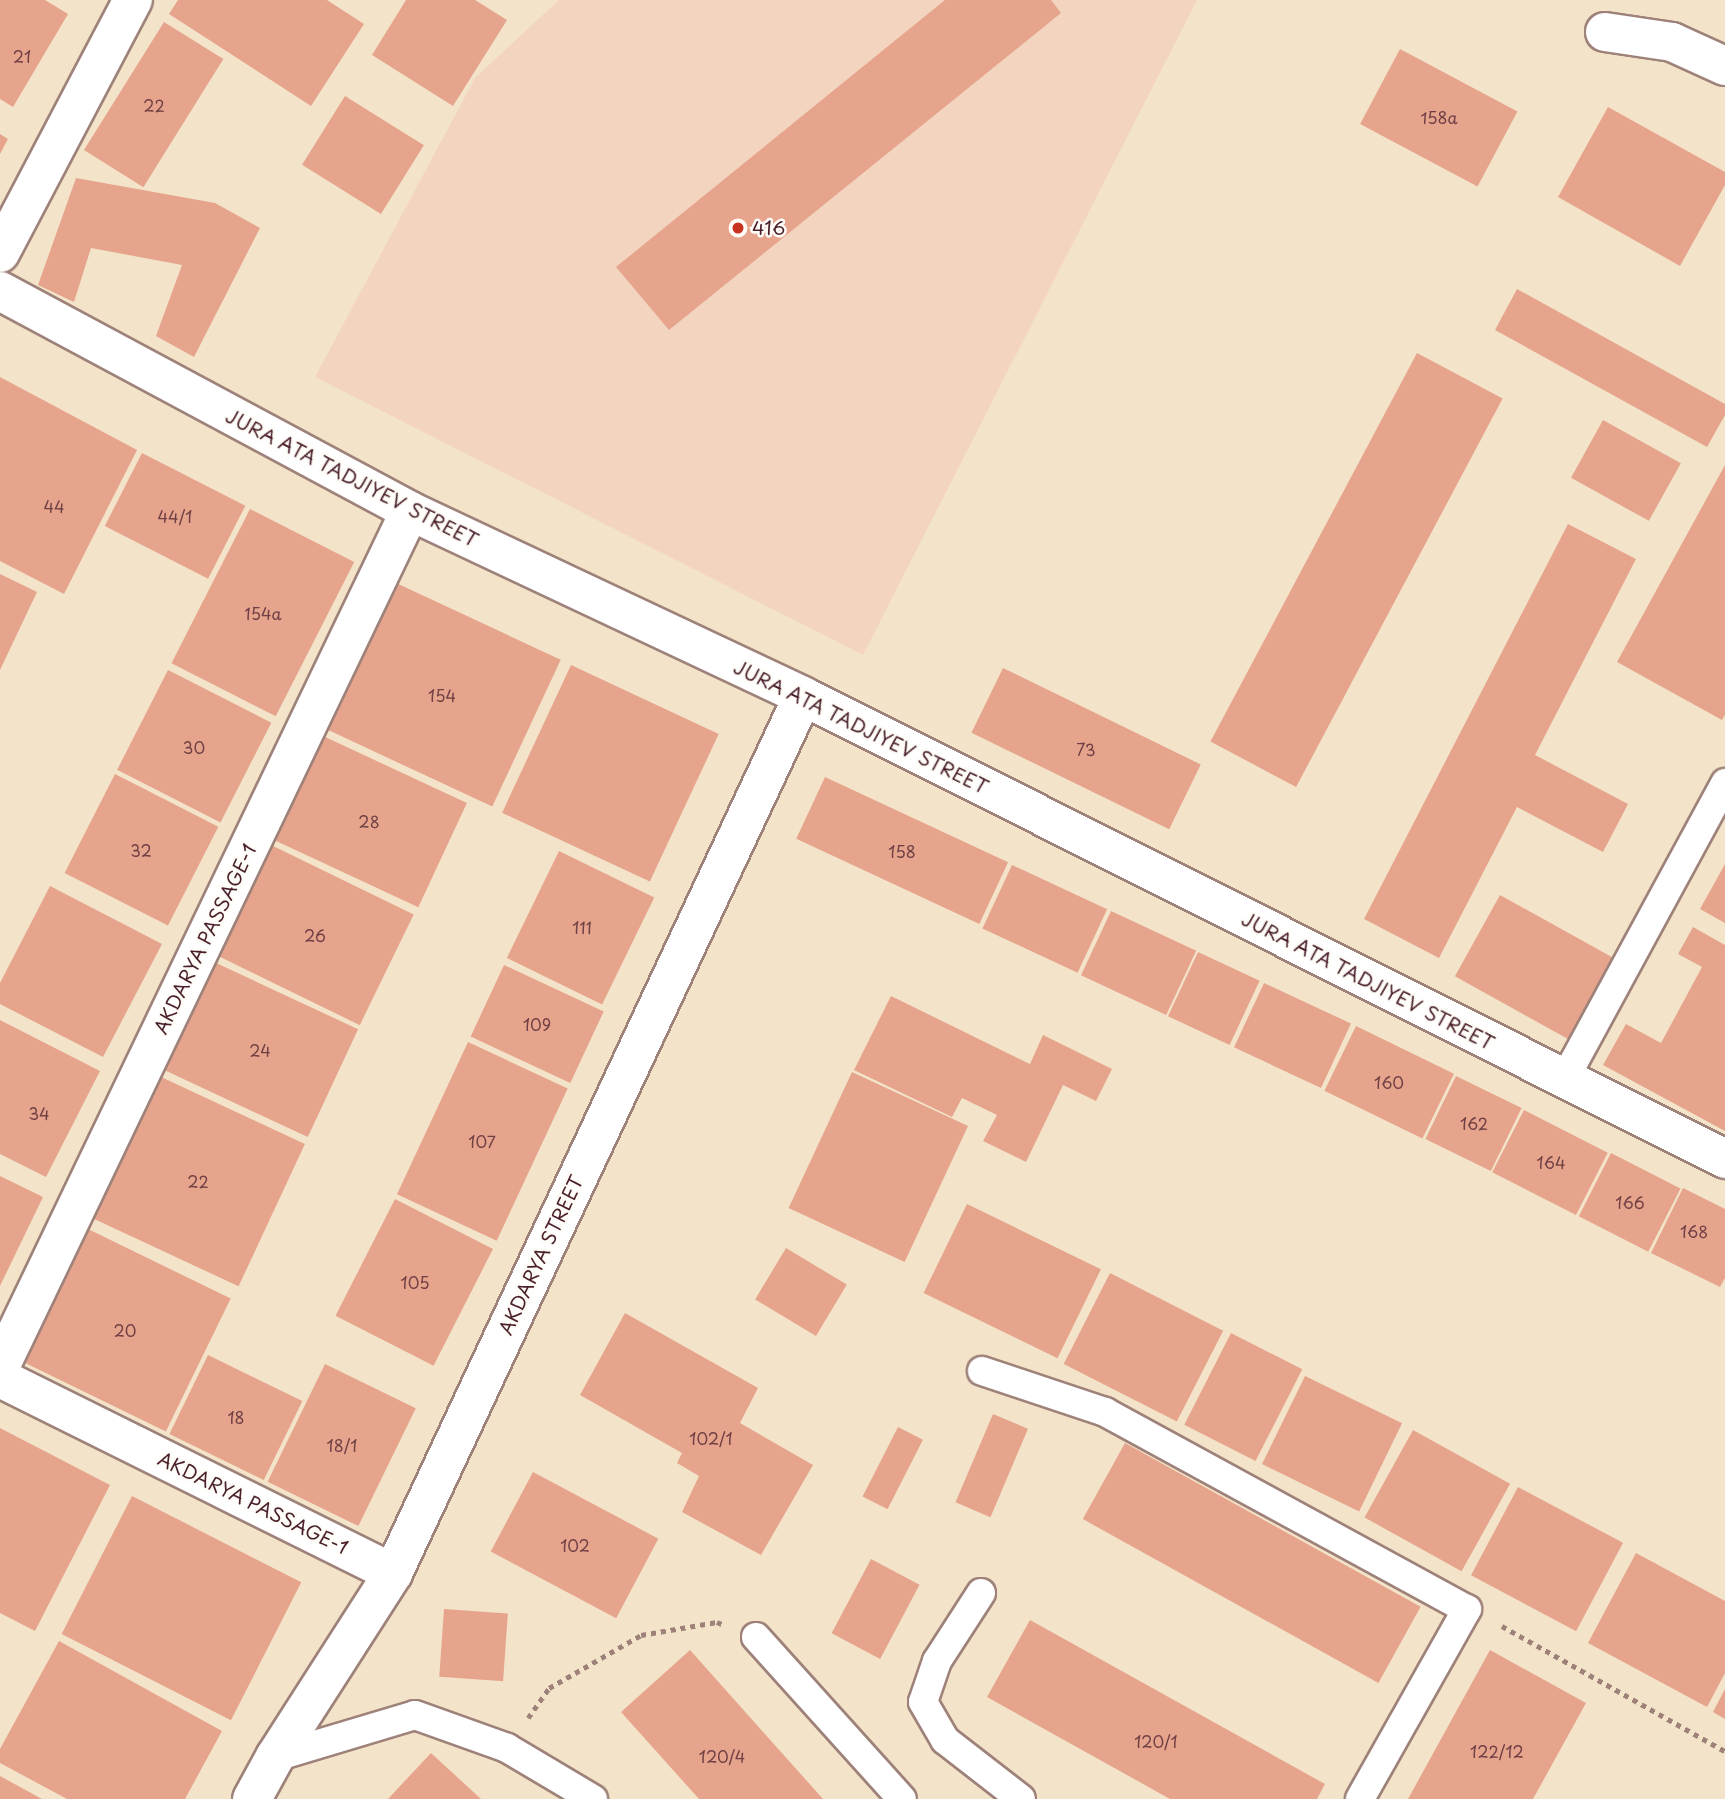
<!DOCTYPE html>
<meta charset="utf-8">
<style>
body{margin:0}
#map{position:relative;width:1725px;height:1799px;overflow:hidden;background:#f3e4c9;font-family:"Playpen Sans",sans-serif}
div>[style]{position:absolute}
.built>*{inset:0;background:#f3d4bf}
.building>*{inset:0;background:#e6a48d;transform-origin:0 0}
.path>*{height:4.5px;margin-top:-2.25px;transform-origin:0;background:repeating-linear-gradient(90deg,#9e827a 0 5px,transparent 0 10px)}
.roads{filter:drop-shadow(2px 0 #9e827a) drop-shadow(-2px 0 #9e827a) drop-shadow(0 2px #9e827a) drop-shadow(0 -2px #9e827a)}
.lane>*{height:28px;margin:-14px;padding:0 14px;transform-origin:14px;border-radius:14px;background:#fff}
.street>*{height:38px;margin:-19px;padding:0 19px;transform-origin:19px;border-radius:19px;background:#fff}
.dots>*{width:19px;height:19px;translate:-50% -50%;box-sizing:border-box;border:4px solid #fdfcf7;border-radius:50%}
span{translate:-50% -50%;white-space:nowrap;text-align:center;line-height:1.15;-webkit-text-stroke:5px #fdfcf7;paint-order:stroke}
.number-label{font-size:16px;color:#714044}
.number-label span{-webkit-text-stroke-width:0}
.poi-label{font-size:19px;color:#4a1f2b}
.left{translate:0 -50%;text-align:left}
.street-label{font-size:19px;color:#4a1f2b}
</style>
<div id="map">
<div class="built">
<i style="clip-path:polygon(559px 0,1197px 0,863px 655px,315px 377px,475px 78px)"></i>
</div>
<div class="building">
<i style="clip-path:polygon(0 0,45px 0,68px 14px,13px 107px,0 99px)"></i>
<i style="clip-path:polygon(178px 0,327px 0,364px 24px,311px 106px,169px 14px)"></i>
<i style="clip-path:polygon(406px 0,475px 0,507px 20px,453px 106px,372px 55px)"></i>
<i style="clip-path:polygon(945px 0,1051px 0,1061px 13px,669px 330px,616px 267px)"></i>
<i style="left:164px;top:22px;width:70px;height:151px;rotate:32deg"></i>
<i style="left:1400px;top:49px;width:133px;height:85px;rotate:28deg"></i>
<i style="left:345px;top:96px;width:93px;height:81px;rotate:32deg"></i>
<i style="clip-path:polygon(1608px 107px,1725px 172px,1725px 185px,1680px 266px,1558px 197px)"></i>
<i style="clip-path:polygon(0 134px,8px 139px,0 154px)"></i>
<i style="clip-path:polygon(76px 178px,215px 203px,260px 228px,194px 357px,156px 336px,182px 265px,91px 248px,74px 302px,38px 285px)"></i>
<i style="clip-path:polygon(1517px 289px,1725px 404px,1725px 415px,1707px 447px,1495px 330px)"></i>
<i style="left:1417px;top:353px;width:97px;height:440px;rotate:28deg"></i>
<i style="clip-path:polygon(0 377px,137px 450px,64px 594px,0 561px)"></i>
<i style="left:1603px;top:420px;width:89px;height:66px;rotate:29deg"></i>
<i style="left:142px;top:453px;width:116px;height:82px;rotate:27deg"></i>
<i style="clip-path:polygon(1725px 465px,1725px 715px,1722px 720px,1617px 662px)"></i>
<i style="left:250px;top:509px;width:117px;height:173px;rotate:27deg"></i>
<i style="clip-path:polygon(1568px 524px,1636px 559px,1535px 755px,1628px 804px,1603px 852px,1517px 807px,1439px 958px,1364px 919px)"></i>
<i style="clip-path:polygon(0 574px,37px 592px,0 670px)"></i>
<i style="left:394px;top:582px;width:184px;height:162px;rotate:25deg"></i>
<i style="left:571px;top:665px;width:163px;height:163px;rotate:25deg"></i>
<i style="left:1003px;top:668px;width:220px;height:72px;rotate:26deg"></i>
<i style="left:168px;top:670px;width:116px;height:112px;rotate:27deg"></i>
<i style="left:321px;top:735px;width:161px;height:115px;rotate:25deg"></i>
<i style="left:115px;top:774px;width:116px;height:111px;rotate:27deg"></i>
<i style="left:825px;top:777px;width:202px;height:68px;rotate:25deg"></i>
<i style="left:269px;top:844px;width:161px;height:123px;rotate:26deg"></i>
<i style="left:559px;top:851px;width:106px;height:119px;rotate:26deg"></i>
<i style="clip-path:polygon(1725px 864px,1725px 923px,1700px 909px)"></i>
<i style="left:1012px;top:865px;width:105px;height:70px;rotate:25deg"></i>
<i style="clip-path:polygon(50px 886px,162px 944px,103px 1057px,0 1004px,0 983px)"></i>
<i style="left:1500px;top:895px;width:133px;height:93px;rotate:29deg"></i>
<i style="left:1111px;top:911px;width:94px;height:71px;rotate:25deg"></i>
<i style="clip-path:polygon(1693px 927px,1725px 945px,1725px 1131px,1603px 1065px,1626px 1024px,1661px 1043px,1702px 967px,1678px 954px)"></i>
<i style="left:1198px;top:952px;width:68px;height:71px;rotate:25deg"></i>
<i style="left:214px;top:962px;width:159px;height:119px;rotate:25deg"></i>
<i style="left:504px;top:965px;width:110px;height:79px;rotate:25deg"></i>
<i style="left:1264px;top:983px;width:96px;height:71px;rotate:25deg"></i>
<i style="clip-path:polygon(891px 996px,1030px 1064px,1043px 1035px,1112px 1069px,1096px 1101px,1063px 1085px,1026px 1162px,983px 1141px,997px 1115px,962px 1098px,952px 1117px,854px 1070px)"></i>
<i style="clip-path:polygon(0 1020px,100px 1071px,46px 1177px,0 1154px)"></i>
<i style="left:1356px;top:1026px;width:109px;height:72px;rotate:26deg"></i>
<i style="left:468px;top:1042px;width:110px;height:168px;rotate:25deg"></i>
<i style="left:852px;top:1072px;width:128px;height:150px;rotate:25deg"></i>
<i style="left:159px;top:1076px;width:161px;height:157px;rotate:25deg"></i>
<i style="left:1456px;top:1076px;width:73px;height:70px;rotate:26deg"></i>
<i style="left:1524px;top:1110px;width:94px;height:70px;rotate:27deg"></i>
<i style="left:1611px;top:1153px;width:78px;height:71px;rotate:27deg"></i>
<i style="clip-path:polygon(0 1176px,43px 1197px,0 1286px)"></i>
<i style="clip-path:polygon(1683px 1188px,1725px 1209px,1725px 1278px,1720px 1287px,1651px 1253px)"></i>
<i style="left:395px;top:1199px;width:110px;height:131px;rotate:27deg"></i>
<i style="left:967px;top:1204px;width:149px;height:99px;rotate:26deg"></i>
<i style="left:86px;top:1228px;width:161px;height:148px;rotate:26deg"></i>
<i style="left:786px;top:1248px;width:71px;height:60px;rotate:31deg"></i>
<i style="left:1110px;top:1273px;width:127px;height:102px;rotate:27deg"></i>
<i style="clip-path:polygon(625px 1313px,758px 1388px,740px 1423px,813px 1465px,761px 1555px,682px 1512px,699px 1476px,677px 1463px,682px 1453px,580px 1395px)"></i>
<i style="left:1231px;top:1333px;width:80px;height:103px;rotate:27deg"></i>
<i style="left:208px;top:1355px;width:105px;height:88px;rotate:26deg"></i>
<i style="left:325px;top:1364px;width:101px;height:131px;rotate:26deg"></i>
<i style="left:1305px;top:1376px;width:108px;height:98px;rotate:26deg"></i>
<i style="left:993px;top:1414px;width:38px;height:96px;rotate:23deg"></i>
<i style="left:898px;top:1427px;width:28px;height:78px;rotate:27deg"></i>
<i style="clip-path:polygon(0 1428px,110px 1485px,35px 1631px,0 1613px)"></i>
<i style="left:1413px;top:1430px;width:111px;height:100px;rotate:29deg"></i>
<i style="left:1125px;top:1443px;width:338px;height:87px;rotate:29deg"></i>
<i style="left:533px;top:1472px;width:142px;height:90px;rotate:28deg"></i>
<i style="left:1518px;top:1487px;width:119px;height:100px;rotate:28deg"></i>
<i style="left:132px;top:1496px;width:190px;height:155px;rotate:27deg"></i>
<i style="clip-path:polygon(1636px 1553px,1725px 1601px,1725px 1673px,1707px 1707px,1588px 1643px)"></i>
<i style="left:871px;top:1559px;width:55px;height:84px;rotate:28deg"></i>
<i style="left:444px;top:1609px;width:64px;height:68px;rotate:4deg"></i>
<i style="clip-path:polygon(1030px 1620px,1325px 1784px,1317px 1799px,1170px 1799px,987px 1697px)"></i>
<i style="clip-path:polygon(59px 1641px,222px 1731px,185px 1799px,67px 1799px,0 1763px,0 1749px)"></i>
<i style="clip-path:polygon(690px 1650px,823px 1799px,699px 1799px,621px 1712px)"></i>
<i style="clip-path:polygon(1490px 1650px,1586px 1703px,1533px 1799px,1408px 1799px)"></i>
<i style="clip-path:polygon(1725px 1689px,1725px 1719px,1713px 1712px)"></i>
<i style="clip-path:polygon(431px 1753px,481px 1799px,388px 1799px)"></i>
<i style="clip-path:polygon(0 1776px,42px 1799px,0 1799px)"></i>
</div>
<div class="path">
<i style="left:1502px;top:1626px;width:256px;rotate:29.3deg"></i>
<i style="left:528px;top:1718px;width:37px;rotate:-55deg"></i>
<i style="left:549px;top:1688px;width:106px;rotate:-29.9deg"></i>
<i style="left:641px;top:1635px;width:77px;rotate:-9.7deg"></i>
<i style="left:717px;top:1622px;width:5px;rotate:22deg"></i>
</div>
<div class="roads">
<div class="lane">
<i style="left:1564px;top:1080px;width:338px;rotate:-61.5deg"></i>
<i style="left:982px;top:1371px;width:130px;rotate:18.4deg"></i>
<i style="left:1105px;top:1412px;width:412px;rotate:28.6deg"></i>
<i style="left:1467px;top:1609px;width:218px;rotate:119.4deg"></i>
<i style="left:981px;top:1593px;width:81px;rotate:122.9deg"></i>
<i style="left:937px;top:1661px;width:43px;rotate:108.9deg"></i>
<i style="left:923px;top:1702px;width:44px;rotate:59.9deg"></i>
<i style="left:945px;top:1740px;width:96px;rotate:37.8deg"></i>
<i style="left:756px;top:1637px;width:218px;rotate:48deg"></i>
<i style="left:275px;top:1757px;width:146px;rotate:-16.7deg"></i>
<i style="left:415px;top:1715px;width:98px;rotate:19.7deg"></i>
<i style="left:507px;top:1748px;width:100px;rotate:30.7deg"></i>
</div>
<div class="street">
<i style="left:1605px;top:32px;width:68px;rotate:8.5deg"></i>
<i style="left:1672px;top:42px;width:58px;rotate:24.4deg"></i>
<i style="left:0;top:253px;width:286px;rotate:-62.3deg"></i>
<i style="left:0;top:291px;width:465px;rotate:28.2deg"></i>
<i style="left:410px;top:511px;width:434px;rotate:25.2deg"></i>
<i style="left:803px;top:696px;width:1032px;rotate:26.66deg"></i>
<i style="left:0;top:1367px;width:949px;rotate:-64.41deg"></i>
<i style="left:0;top:1378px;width:439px;rotate:26.4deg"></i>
<i style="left:252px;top:1799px;width:48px;rotate:-61.3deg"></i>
<i style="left:275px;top:1757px;width:219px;rotate:-57.3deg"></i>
<i style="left:393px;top:1573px;width:968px;rotate:-64.94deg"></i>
</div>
</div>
<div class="dots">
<i style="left:738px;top:228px;background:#c8321e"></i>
</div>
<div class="number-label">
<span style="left:22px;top:56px">21</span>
<span style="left:154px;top:105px">22</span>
<span style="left:1439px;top:117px">158a</span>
<span style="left:54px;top:506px">44</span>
<span style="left:175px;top:516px">44/1</span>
<span style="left:263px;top:613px">154a</span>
<span style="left:442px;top:695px">154</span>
<span style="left:194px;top:747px">30</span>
<span style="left:1086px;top:749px">73</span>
<span style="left:369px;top:821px">28</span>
<span style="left:141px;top:850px">32</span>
<span style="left:902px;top:851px">158</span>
<span style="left:582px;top:927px">111</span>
<span style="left:315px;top:935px">26</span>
<span style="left:537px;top:1024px">109</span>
<span style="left:260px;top:1050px">24</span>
<span style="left:1389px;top:1082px">160</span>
<span style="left:39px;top:1113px">34</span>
<span style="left:1474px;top:1123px">162</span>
<span style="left:482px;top:1141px">107</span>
<span style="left:1551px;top:1162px">164</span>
<span style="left:198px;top:1181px">22</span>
<span style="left:1630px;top:1202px">166</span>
<span style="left:1694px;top:1231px">168</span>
<span style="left:415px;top:1282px">105</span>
<span style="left:125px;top:1330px">20</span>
<span style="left:236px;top:1417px">18</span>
<span style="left:711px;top:1438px">102/1</span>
<span style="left:342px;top:1445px">18/1</span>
<span style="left:575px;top:1545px">102</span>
<span style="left:1156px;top:1741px">120/1</span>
<span style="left:1497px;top:1751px">122/12</span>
<span style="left:722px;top:1756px">120/4</span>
</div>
<div class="poi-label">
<span class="left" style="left:752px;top:228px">416</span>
</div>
<div class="street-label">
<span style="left:352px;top:478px;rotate:27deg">JURA АTA TADJIYEV STREET</span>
<span style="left:861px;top:727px;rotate:26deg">JURA АTA TADJIYEV STREET</span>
<span style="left:205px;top:939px;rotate:-64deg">AKDARYA PASSAGE-1</span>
<span style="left:1368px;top:981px;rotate:27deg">JURA АTA TADJIYEV STREET</span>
<span style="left:541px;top:1255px;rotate:-65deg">AKDARYA STREET</span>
<span style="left:253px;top:1503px;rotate:26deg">AKDARYA PASSAGE-1</span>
</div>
</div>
